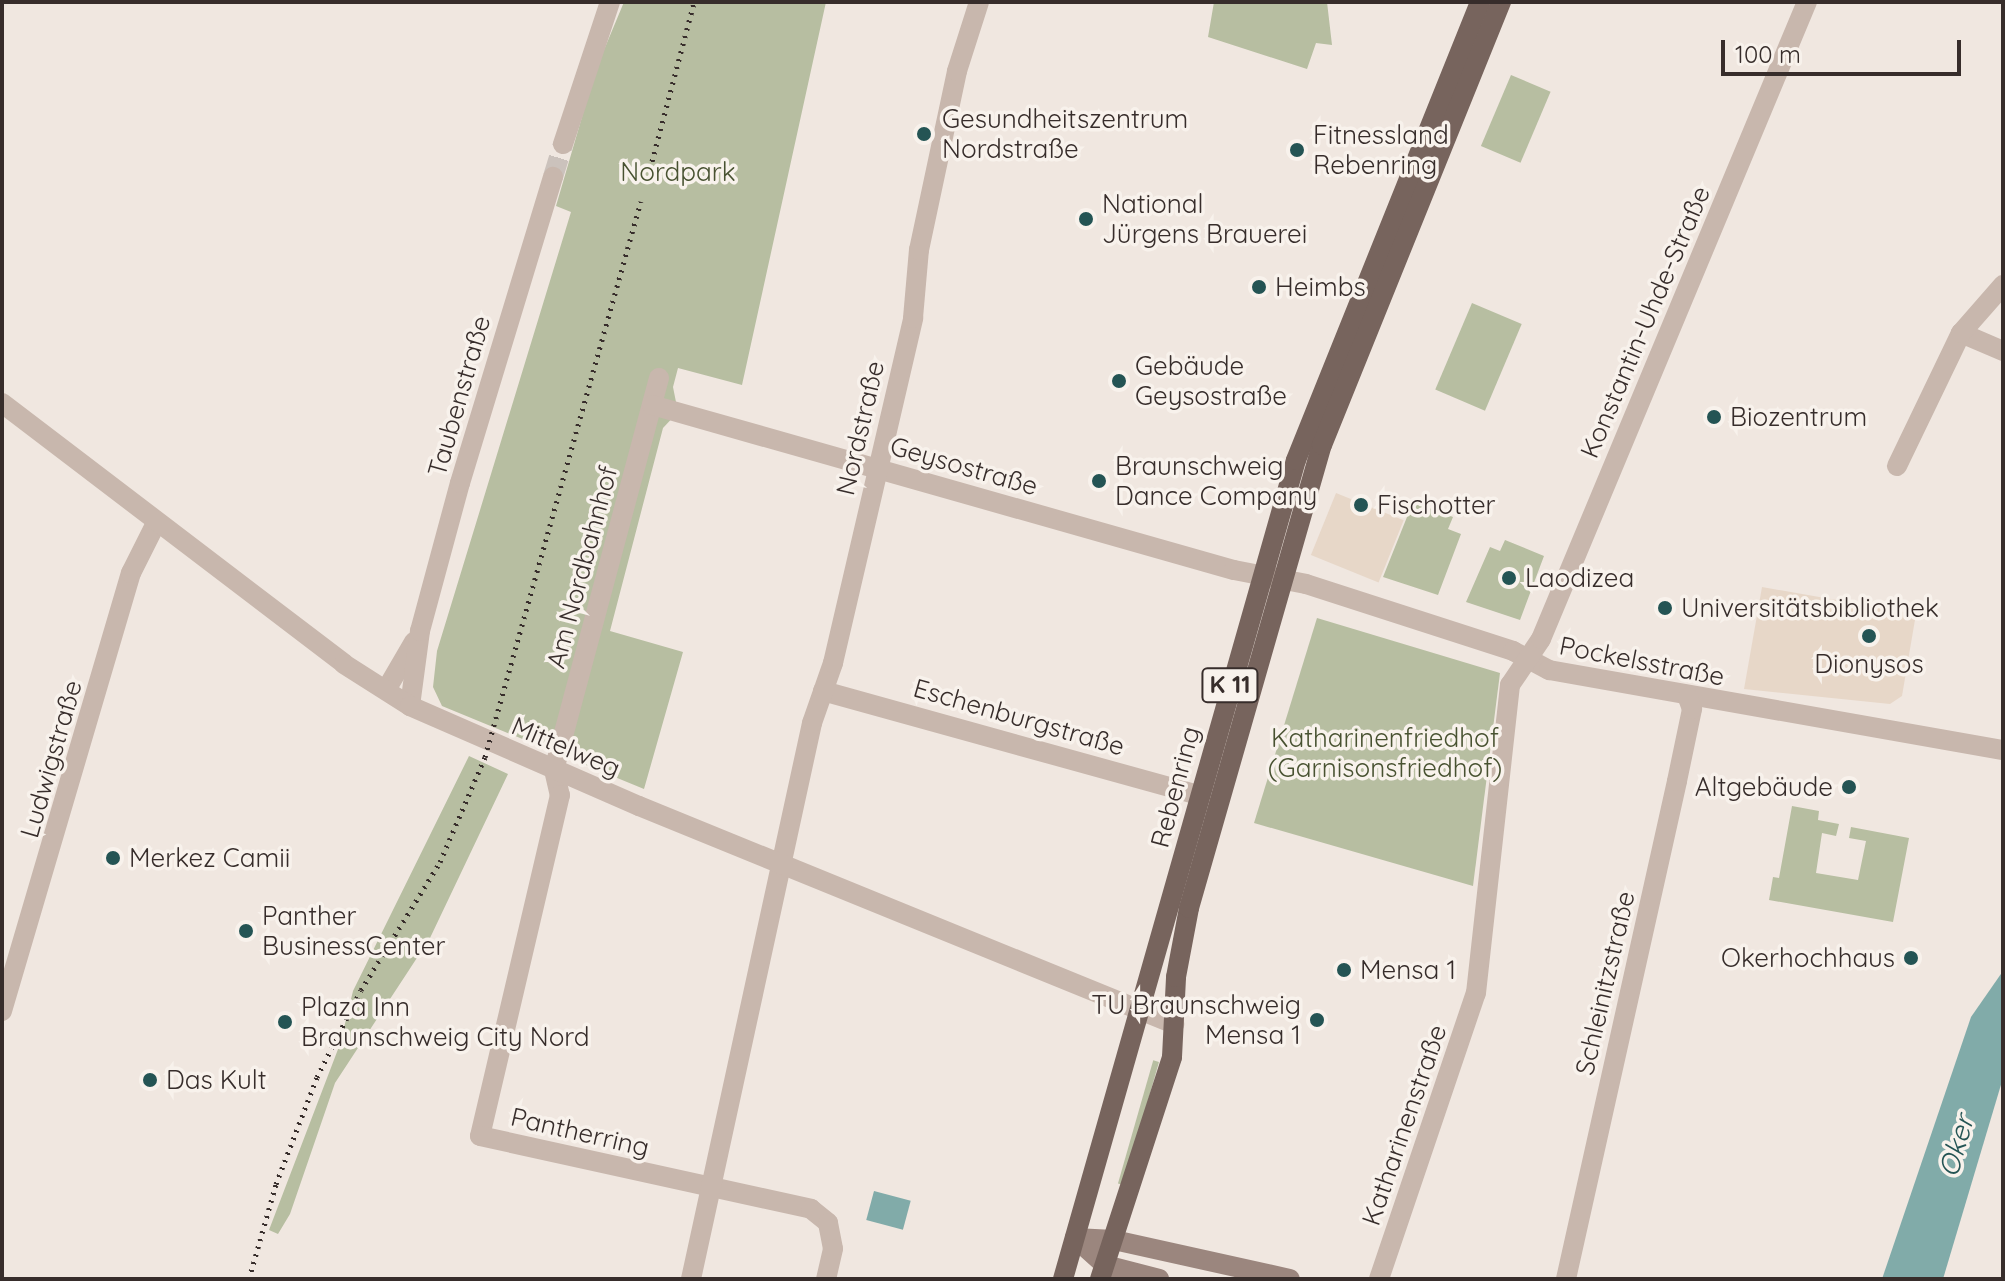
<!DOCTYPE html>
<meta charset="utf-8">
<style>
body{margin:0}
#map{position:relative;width:2005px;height:1281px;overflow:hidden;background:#f0e7e0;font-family:Quicksand,sans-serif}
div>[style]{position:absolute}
.green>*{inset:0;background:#b7bea1;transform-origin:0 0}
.plaza>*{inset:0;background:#e7d7c8;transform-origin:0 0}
.water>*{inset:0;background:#81aba9;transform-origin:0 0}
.minor-tunnel>*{height:20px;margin-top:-10px;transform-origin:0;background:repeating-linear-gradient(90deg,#cbc2bc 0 20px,transparent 0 30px)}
.minor>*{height:20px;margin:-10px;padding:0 10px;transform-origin:10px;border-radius:10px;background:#c8b7ad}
.tertiary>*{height:20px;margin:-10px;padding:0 10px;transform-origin:10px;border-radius:10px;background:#c8b7ad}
.secondary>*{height:20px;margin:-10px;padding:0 10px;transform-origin:10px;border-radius:10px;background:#9b867e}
.primary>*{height:20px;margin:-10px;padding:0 10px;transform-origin:10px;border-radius:10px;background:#77645d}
.rail>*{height:5px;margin-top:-2.5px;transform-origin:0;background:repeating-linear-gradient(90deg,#372d2b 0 2px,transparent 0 8px)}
.dots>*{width:22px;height:22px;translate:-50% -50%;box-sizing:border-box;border:4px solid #f8f2ec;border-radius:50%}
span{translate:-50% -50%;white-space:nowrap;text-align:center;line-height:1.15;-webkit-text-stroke:7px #f8f2ec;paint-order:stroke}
.shield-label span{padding:2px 6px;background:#f8f2ec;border:2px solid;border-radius:6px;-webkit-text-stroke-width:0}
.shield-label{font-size:24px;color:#372d2b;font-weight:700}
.poi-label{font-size:26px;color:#372d2b}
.left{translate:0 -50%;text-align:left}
.right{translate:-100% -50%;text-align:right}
.park-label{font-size:26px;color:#485231}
.street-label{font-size:26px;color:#372d2b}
.water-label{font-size:28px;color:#245454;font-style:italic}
.frame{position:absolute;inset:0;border:4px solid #372d2b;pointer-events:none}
.scale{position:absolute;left:1721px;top:40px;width:240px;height:36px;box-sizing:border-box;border:4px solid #372d2b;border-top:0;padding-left:10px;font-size:24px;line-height:28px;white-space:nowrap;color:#372d2b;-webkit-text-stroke:6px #f8f2ec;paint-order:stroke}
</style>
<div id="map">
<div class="green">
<i style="clip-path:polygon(624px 2px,826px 2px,742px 385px,678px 368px,673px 387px,678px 412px,663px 428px,610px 631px,683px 652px,644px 789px,442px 706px,433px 687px,437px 651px,571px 212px,556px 206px,596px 69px)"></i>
<i style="clip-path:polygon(1214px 2px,1327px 2px,1332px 45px,1316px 43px,1307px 69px,1208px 37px)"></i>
<i style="left:1511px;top:75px;width:43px;height:77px;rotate:23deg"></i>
<i style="left:1472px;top:303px;width:54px;height:94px;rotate:23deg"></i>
<i style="clip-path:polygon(1413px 502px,1453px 517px,1448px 529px,1461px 534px,1438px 595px,1383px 577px)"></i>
<i style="clip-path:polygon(1505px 540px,1544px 556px,1520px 620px,1466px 602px,1490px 547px,1500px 551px)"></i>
<i style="clip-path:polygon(1317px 618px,1500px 673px,1473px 886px,1254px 823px)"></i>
<i style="clip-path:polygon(469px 756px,508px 774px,430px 938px,335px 1083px,290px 1214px,278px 1234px,269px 1230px,340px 1044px,353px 991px)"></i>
<i style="clip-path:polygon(1792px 806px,1819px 811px,1818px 820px,1839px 824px,1836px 836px,1822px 833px,1816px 873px,1858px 880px,1866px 841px,1849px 838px,1851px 827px,1909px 838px,1893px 922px,1769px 900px,1773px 877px,1779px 878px)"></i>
<i style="left:1159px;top:1062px;width:128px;height:6px;rotate:106deg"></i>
</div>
<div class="plaza">
<i style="left:1336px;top:493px;width:73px;height:67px;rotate:22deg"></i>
<i style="clip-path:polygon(1762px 587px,1916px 614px,1902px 696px,1890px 704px,1744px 689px)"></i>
</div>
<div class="water">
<i style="clip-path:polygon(2003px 971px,2003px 1078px,1943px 1279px,1882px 1279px,1971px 1017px)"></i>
<i style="left:874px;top:1191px;width:38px;height:30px;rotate:15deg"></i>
</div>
<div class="minor-tunnel">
<i style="left:553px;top:177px;width:34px;rotate:-73deg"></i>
</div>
<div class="minor">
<i style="left:563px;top:144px;width:150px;rotate:-71.7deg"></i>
<i style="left:1961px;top:333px;width:46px;rotate:23.2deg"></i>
<i style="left:659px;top:378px;width:406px;rotate:105deg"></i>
<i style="left:554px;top:770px;width:26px;rotate:77deg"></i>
<i style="left:560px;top:795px;width:350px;rotate:103.2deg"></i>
<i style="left:480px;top:1136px;width:339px;rotate:12.4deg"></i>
<i style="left:811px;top:1209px;width:22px;rotate:39deg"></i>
<i style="left:828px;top:1223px;width:26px;rotate:79deg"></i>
<i style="left:833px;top:1249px;width:31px;rotate:103deg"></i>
<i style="left:652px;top:405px;width:605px;rotate:15.83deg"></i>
<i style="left:1234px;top:570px;width:73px;rotate:11deg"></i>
<i style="left:1306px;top:584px;width:218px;rotate:17.9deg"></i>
<i style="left:1513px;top:651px;width:41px;rotate:27.8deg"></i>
<i style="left:1549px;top:670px;width:461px;rotate:10deg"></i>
<i style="left:1897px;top:466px;width:148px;rotate:-64.3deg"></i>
<i style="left:1961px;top:333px;width:64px;rotate:-48.8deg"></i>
<i style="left:386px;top:690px;width:56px;rotate:-59.7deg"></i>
<i style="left:823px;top:691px;width:390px;rotate:15.5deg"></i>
<i style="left:410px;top:706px;width:76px;rotate:-82.4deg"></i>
<i style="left:420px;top:631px;width:153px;rotate:-74.9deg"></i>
<i style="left:460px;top:483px;width:320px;rotate:-73.1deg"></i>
<i style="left:2px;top:1011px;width:457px;rotate:-73.6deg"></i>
<i style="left:131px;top:573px;width:56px;rotate:-63.4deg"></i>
<i style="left:691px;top:1279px;width:569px;rotate:-77.72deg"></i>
<i style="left:812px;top:723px;width:64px;rotate:-70.7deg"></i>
<i style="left:833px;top:663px;width:354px;rotate:-76.9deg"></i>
<i style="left:913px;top:318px;width:68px;rotate:-85deg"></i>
<i style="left:919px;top:250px;width:183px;rotate:-78deg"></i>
<i style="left:957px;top:71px;width:72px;rotate:-72.3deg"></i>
<i style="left:1379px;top:1279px;width:302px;rotate:-71.3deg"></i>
<i style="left:1476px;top:993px;width:310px;rotate:-83.7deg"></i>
<i style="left:1510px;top:685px;width:55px;rotate:-56deg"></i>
<i style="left:1541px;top:639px;width:690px;rotate:-67.34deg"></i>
<i style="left:1566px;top:1279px;width:510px;rotate:-77.43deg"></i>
<i style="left:1677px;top:781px;width:74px;rotate:-78.2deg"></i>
<i style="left:1692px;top:709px;width:12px;rotate:-110deg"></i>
</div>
<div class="tertiary">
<i style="left:2px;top:403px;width:430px;rotate:37.3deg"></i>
<i style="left:344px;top:664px;width:78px;rotate:32.5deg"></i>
<i style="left:410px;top:706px;width:250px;rotate:23.6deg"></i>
<i style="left:639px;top:806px;width:578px;rotate:22.17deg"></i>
</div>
<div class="secondary">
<i style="left:1075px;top:1238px;width:39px;rotate:3deg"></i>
<i style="left:1114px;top:1240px;width:180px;rotate:12.5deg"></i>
<i style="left:1075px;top:1238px;width:40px;rotate:42deg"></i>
<i style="left:1105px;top:1265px;width:56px;rotate:14.5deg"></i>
</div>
<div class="primary">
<i style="left:1063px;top:1279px;width:851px;rotate:-74.12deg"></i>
<i style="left:1296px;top:460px;width:494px;rotate:-68.1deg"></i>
<i style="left:1100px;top:1279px;width:233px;rotate:-72deg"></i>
<i style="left:1172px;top:1057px;width:80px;rotate:-87.1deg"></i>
<i style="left:1176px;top:977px;width:70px;rotate:-79.3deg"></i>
<i style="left:1189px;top:908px;width:482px;rotate:-74deg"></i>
<i style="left:1322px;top:445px;width:478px;rotate:-68deg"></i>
</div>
<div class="rail">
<i style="left:650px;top:169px;width:173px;rotate:-75.2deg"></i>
<i style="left:249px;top:1279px;width:99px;rotate:-74.1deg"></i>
<i style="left:276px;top:1184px;width:115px;rotate:-69deg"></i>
<i style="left:317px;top:1077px;width:97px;rotate:-63.2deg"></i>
<i style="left:361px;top:990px;width:150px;rotate:-58.3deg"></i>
<i style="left:440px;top:862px;width:114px;rotate:-66.8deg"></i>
<i style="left:485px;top:757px;width:577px;rotate:-74.33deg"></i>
</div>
<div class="dots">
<i style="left:924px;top:134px;background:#245454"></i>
<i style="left:1297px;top:150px;background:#245454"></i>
<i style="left:1086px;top:219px;background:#245454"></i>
<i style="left:1259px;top:287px;background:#245454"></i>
<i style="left:1119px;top:381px;background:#245454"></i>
<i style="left:1714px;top:417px;background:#245454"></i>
<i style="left:1099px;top:481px;background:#245454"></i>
<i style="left:1361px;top:505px;background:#245454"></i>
<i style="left:1509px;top:578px;background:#245454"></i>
<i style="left:1665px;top:608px;background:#245454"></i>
<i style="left:1869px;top:636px;background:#245454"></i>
<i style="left:1849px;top:787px;background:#245454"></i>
<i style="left:113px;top:858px;background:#245454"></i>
<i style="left:246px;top:931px;background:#245454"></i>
<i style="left:1911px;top:958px;background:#245454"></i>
<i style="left:1344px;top:970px;background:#245454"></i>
<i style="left:1317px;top:1020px;background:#245454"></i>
<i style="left:285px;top:1022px;background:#245454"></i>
<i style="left:150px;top:1080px;background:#245454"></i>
</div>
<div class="shield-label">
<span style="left:1230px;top:685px">K 11</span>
</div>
<div class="poi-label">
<span class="left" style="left:942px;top:134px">Gesundheitszentrum<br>Nordstraße</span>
<span class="left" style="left:1313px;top:150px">Fitnessland<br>Rebenring</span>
<span class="left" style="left:1102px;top:219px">National<br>Jürgens Brauerei</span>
<span class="left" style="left:1275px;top:287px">Heimbs</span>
<span class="left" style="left:1135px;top:381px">Gebäude<br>Geysostraße</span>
<span class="left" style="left:1730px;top:417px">Biozentrum</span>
<span class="left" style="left:1115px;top:481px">Braunschweig<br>Dance Company</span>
<span class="left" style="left:1377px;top:505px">Fischotter</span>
<span class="left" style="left:1525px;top:578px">Laodizea</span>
<span class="left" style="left:1681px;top:608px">Universitätsbibliothek</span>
<span style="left:1869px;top:664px">Dionysos</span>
<span class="right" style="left:1833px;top:787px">Altgebäude</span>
<span class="left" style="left:129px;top:858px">Merkez Camii</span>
<span class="left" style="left:262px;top:931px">Panther<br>BusinessCenter</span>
<span class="right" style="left:1895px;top:958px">Okerhochhaus</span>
<span class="left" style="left:1360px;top:970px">Mensa 1</span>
<span class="right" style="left:1301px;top:1020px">TU Braunschweig<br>Mensa 1</span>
<span class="left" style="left:301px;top:1022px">Plaza Inn<br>Braunschweig City Nord</span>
<span class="left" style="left:166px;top:1080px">Das Kult</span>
</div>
<div class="park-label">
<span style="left:678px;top:172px">Nordpark</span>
<span style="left:1385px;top:753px">Katharinenfriedhof<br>(Garnisonsfriedhof)</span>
</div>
<div class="street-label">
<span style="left:1645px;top:322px;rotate:-67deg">Konstantin-Uhde-Straße</span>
<span style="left:459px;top:396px;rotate:-74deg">Taubenstraße</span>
<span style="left:860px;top:428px;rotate:-77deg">Nordstraße</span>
<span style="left:964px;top:466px;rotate:16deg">Geysostraße</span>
<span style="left:582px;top:567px;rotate:-75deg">Am Nordbahnhof</span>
<span style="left:1642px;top:661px;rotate:11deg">Pockelsstraße</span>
<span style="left:1019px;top:717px;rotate:16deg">Eschenburgstraße</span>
<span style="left:566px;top:747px;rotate:23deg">Mittelweg</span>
<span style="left:51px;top:759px;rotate:-74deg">Ludwigstraße</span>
<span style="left:1175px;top:787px;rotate:-75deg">Rebenring</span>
<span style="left:1605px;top:983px;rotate:-77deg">Schleinitzstraße</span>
<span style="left:1404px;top:1125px;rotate:-71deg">Katharinenstraße</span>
<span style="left:580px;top:1132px;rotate:13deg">Pantherring</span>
</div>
<div class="water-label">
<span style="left:1956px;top:1146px;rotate:-74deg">Oker</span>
</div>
<div class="frame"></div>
<div class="scale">100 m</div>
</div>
